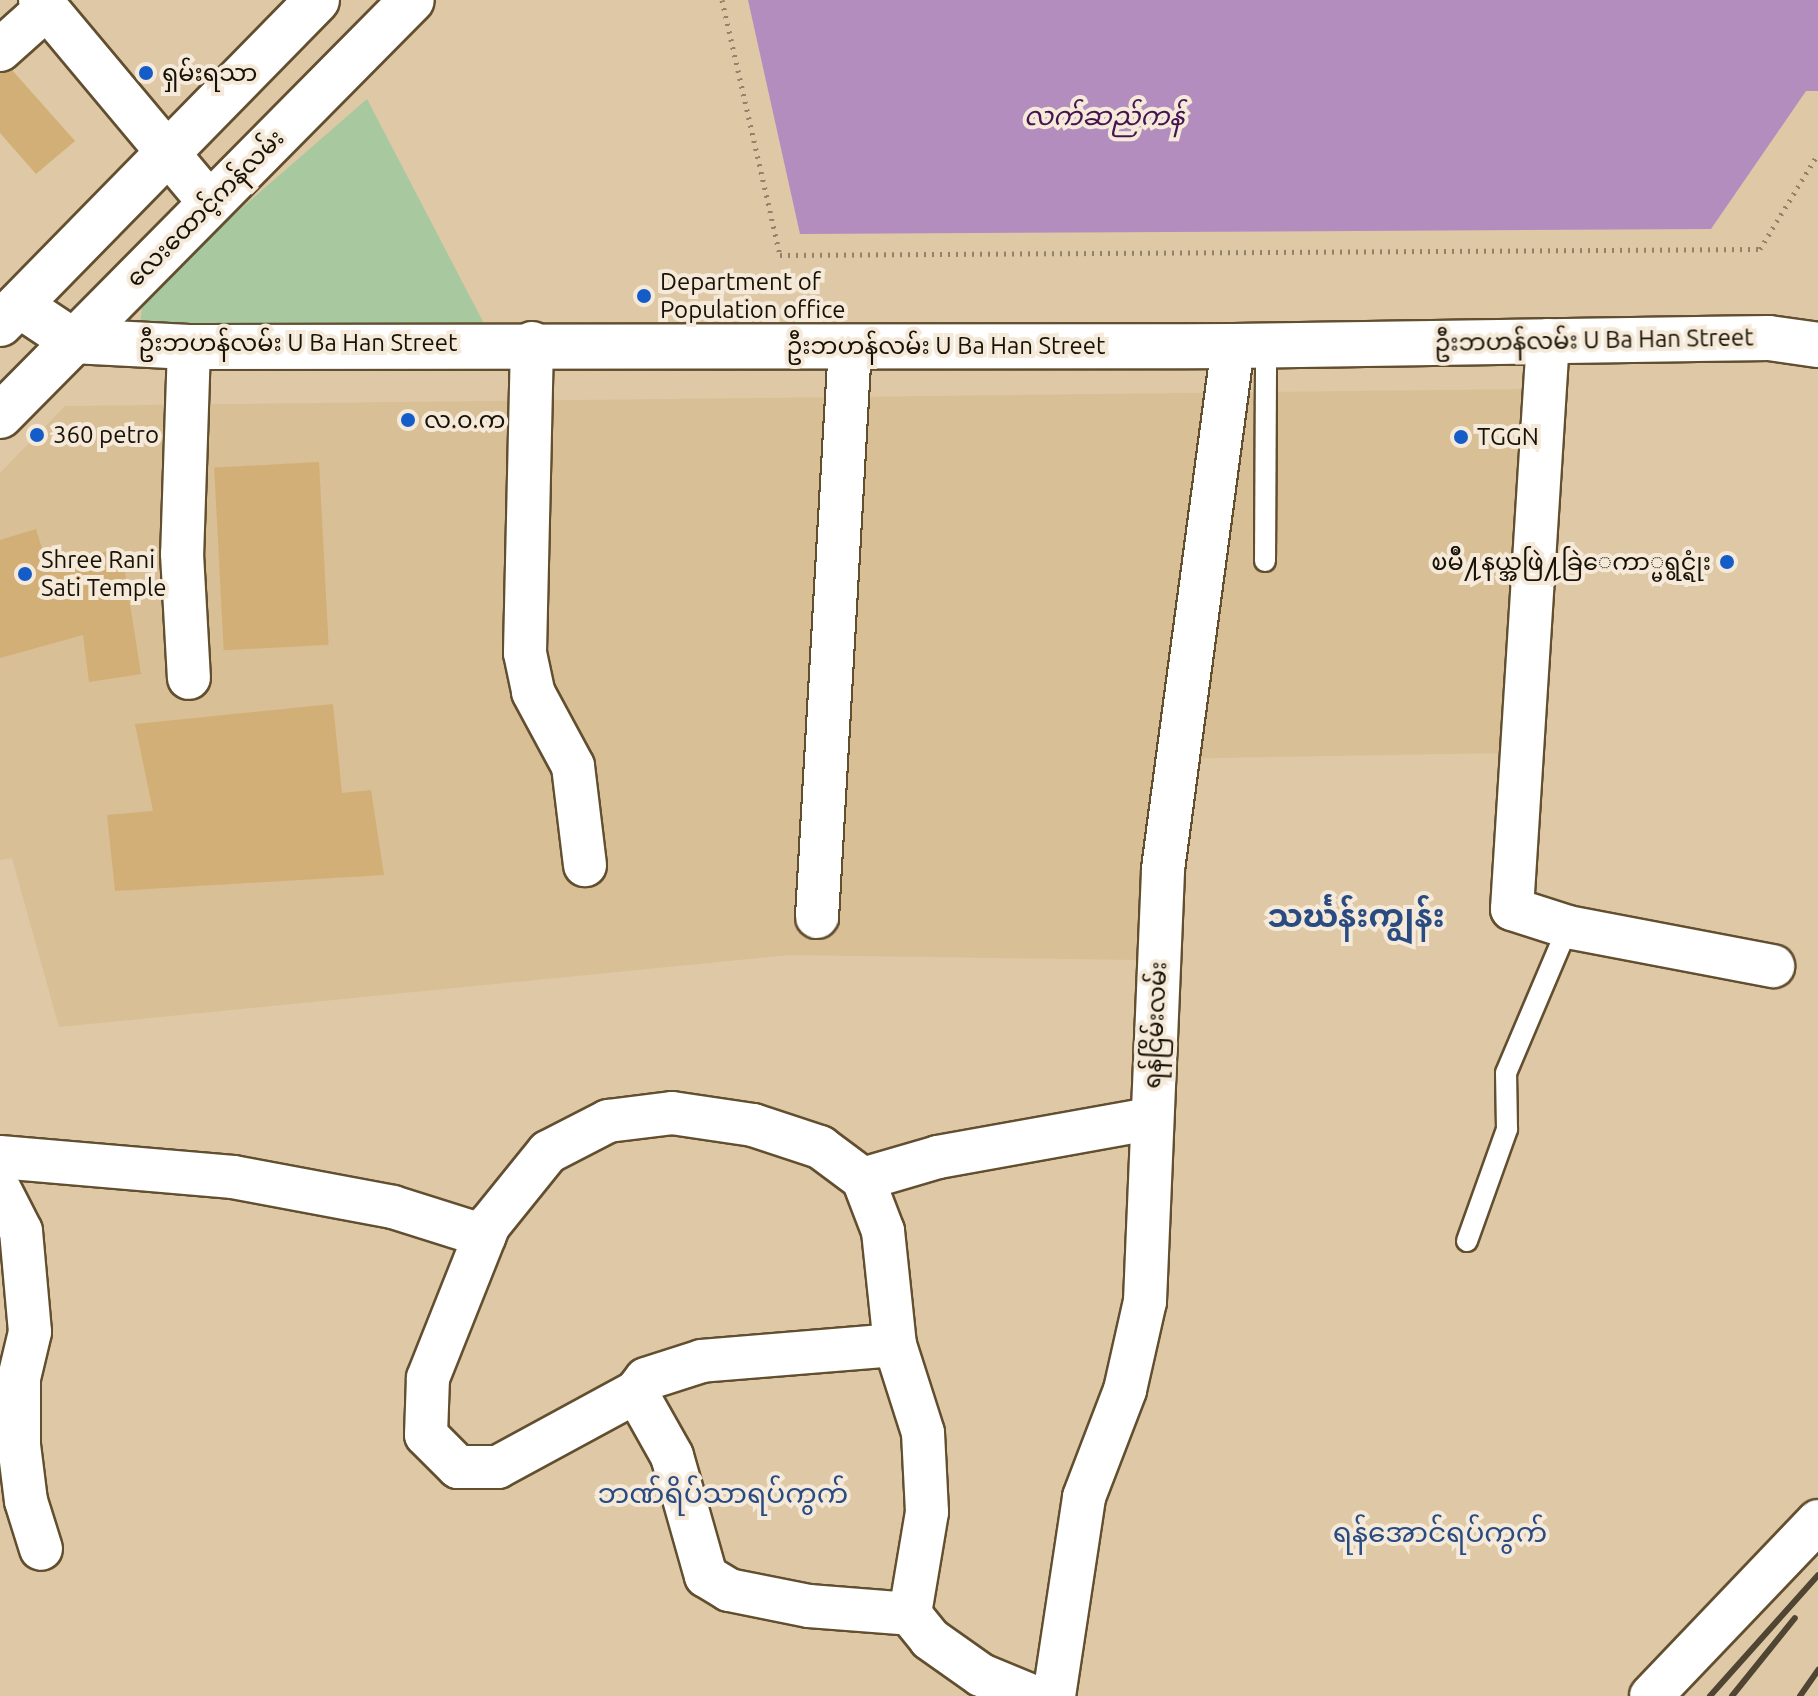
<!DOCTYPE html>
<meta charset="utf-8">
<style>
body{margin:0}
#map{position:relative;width:1818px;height:1696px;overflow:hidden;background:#dec8a5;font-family:Ubuntu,"Noto Sans Myanmar",sans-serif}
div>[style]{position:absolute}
.built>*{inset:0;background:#d8bf95}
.green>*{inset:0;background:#a8c8a0}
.water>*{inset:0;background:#b48dbf}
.building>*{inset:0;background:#d2af76;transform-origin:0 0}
.path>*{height:5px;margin-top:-2.5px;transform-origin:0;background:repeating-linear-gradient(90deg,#928268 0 2px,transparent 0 8px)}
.roads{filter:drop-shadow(2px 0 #624f30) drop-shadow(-2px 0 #624f30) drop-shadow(0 2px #624f30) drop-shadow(0 -2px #624f30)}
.lane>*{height:20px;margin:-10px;padding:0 10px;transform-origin:10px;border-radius:10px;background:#fff}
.street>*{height:42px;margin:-21px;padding:0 21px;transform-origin:21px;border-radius:21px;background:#fff}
.secondary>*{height:44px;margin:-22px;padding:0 22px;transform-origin:22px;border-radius:22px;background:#fff}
.primary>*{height:44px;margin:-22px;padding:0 22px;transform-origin:22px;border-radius:22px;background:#fff}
.rail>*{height:6px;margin:-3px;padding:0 3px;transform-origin:3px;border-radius:3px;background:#504532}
.dots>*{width:22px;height:22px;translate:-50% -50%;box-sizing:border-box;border:4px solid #f5ead9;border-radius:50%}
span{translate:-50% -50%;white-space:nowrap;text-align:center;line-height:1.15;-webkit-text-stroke:8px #f5ead9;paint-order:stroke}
.poi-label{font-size:24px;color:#181105}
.left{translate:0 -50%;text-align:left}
.right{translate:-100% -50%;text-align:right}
.street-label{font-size:24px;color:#181105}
.water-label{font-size:26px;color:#451351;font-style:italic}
.quarter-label{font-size:28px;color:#294b82}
.district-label{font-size:32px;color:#294b82;font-weight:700}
</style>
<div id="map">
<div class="built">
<i style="clip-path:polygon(1529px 389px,1506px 753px,1160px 759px,1141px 960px,789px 955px,59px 1027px,12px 858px,0 860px,0 473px,65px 406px)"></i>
</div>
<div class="green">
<i style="clip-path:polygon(367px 99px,491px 337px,140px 324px,144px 293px)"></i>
</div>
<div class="water">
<i style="clip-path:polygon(748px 0,1818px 0,1818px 91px,1806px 91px,1711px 229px,800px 234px)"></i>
</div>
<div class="building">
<i style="clip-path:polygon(12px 70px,75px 141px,36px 174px,0 133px,0 73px)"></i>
<i style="left:319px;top:462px;width:183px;height:105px;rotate:87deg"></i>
<i style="clip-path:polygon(36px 529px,48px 568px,121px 547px,141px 674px,89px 682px,83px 635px,0 658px,0 540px)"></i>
<i style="clip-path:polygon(333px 704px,342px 793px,371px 790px,384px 875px,115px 891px,107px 815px,153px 811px,135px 724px)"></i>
</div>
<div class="path">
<i style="left:722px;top:0;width:262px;rotate:77.2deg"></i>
<i style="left:780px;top:255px;width:980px;rotate:-0.35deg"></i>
<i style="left:1760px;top:249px;width:111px;rotate:-58.6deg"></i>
</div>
<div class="roads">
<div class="lane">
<i style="left:1265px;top:561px;width:216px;rotate:-89.7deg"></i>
<i style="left:1467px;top:1241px;width:119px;rotate:-70.3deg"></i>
<i style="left:1507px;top:1129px;width:56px;rotate:-91deg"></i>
<i style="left:1506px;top:1073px;width:159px;rotate:-67deg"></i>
</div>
<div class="street">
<i style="left:40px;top:0;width:265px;rotate:50.1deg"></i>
<i style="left:0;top:50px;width:63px;rotate:-41.8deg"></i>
<i style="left:1548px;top:340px;width:570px;rotate:93.62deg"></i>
<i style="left:1512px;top:909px;width:59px;rotate:17.8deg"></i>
<i style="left:1568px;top:927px;width:209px;rotate:10.8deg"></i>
<i style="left:532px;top:343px;width:310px;rotate:91.3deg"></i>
<i style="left:525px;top:653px;width:40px;rotate:78deg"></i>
<i style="left:533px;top:692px;width:84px;rotate:61.6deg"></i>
<i style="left:573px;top:766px;width:100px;rotate:83.1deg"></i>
<i style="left:189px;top:347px;width:207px;rotate:91.9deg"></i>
<i style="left:182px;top:554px;width:124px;rotate:86.8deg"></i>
<i style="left:817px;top:917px;width:571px;rotate:-86.69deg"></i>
<i style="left:0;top:1157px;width:234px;rotate:4.9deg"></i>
<i style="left:233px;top:1177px;width:163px;rotate:10.6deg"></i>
<i style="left:393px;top:1207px;width:96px;rotate:17.5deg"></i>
<i style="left:863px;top:1179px;width:78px;rotate:-16.3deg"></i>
<i style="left:938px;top:1157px;width:214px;rotate:-10.2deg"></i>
<i style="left:0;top:1190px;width:46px;rotate:62.9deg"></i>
<i style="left:21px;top:1231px;width:101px;rotate:84.9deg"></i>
<i style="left:30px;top:1332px;width:47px;rotate:103.4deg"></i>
<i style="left:19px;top:1378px;width:67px;rotate:90deg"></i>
<i style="left:19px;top:1445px;width:56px;rotate:82.9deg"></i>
<i style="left:26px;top:1501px;width:50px;rotate:72.6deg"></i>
<i style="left:895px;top:1345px;width:194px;rotate:175.3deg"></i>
<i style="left:702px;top:1361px;width:59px;rotate:162.2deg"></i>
<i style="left:646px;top:1379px;width:16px;rotate:128deg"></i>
<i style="left:636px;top:1392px;width:157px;rotate:151.5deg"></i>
<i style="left:498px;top:1467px;width:40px;rotate:180deg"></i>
<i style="left:458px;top:1467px;width:45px;rotate:-135deg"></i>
<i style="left:426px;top:1435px;width:57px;rotate:-88deg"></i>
<i style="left:428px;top:1378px;width:165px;rotate:-68.3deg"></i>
<i style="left:489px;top:1225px;width:94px;rotate:-51.1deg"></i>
<i style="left:548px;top:1152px;width:68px;rotate:-27.3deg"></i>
<i style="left:608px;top:1121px;width:64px;rotate:-7.1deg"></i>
<i style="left:672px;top:1113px;width:82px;rotate:8.4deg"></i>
<i style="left:753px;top:1125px;width:71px;rotate:18.2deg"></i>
<i style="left:820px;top:1147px;width:54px;rotate:36.7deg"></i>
<i style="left:863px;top:1179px;width:56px;rotate:69deg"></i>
<i style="left:883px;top:1231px;width:115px;rotate:84deg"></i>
<i style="left:895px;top:1345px;width:92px;rotate:72.3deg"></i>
<i style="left:923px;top:1433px;width:79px;rotate:87.1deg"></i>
<i style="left:927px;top:1512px;width:103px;rotate:99.5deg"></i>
<i style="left:636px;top:1392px;width:73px;rotate:60.6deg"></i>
<i style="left:672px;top:1456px;width:125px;rotate:74.2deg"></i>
<i style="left:706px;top:1576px;width:27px;rotate:31deg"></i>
<i style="left:729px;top:1590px;width:82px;rotate:11.3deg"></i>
<i style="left:809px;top:1606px;width:101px;rotate:4.5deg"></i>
<i style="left:910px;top:1614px;width:32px;rotate:51deg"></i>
<i style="left:930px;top:1639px;width:62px;rotate:35.2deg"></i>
<i style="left:981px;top:1675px;width:55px;rotate:22.4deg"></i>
<i style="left:1054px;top:1696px;width:201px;rotate:-81.4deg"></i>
<i style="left:1084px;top:1497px;width:115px;rotate:-69deg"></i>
<i style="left:1125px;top:1390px;width:91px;rotate:-77.3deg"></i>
<i style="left:1145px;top:1301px;width:432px;rotate:-87.6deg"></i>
<i style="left:1163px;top:869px;width:528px;rotate:-82.38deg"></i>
<i style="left:1651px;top:1696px;width:242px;rotate:-46.3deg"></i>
</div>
<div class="secondary">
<i style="left:19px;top:305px;width:65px;rotate:33.7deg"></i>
<i style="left:73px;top:341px;width:116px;rotate:3deg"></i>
<i style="left:189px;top:347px;width:1044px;rotate:-0.05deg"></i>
<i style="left:1233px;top:346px;width:536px;rotate:-0.86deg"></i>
<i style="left:1769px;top:338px;width:49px;rotate:8.1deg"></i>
</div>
<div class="primary">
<i style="left:0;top:324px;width:453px;rotate:-45.6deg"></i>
<i style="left:0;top:416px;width:585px;rotate:-45.28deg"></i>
</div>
</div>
<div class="rail">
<i style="left:1710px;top:1696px;width:162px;rotate:-48.2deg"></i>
<i style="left:1732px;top:1696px;width:100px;rotate:-51.1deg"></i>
<i style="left:1800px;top:1696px;width:32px;rotate:-55deg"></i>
</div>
<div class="dots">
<i style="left:146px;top:73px;background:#145dc8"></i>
<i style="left:644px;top:296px;background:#145dc8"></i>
<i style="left:408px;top:420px;background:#145dc8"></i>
<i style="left:37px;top:435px;background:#145dc8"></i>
<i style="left:1461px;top:437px;background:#145dc8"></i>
<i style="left:1727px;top:562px;background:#145dc8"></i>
<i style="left:25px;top:574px;background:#145dc8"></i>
</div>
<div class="poi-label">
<span class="left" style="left:162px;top:73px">ရှမ်းရသာ</span>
<span class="left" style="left:660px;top:296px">Department of<br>Population office</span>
<span class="left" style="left:424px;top:420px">လ.၀.က</span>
<span class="left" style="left:53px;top:435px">360 petro</span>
<span class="left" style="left:1477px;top:437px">TGGN</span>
<span class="left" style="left:41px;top:574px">Shree Rani<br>Sati Temple</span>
<span class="right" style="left:1711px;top:562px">ၿမိဳ႔နယ္အဖြဲ႔ခြဲေကာ္မရွင္ရုံး</span>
</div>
<div class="street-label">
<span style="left:205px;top:208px;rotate:-45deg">လေးထောင့်ကန်လမ်း</span>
<span style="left:1594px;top:340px;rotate:-1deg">ဦးဘဟန်လမ်း U Ba Han Street</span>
<span style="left:298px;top:343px">ဦးဘဟန်လမ်း U Ba Han Street</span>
<span style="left:946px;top:346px">ဦးဘဟန်လမ်း U Ba Han Street</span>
<span style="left:1155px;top:1025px;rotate:-87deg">ရန်ငြိမ်းလမ်း</span>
</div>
<div class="water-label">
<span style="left:1104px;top:116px">လက်ဆည်ကန်</span>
</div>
<div class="quarter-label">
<span style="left:723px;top:1493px">ဘဏ်ရိပ်သာရပ်ကွက်</span>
<span style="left:1440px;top:1532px">ရန်အောင်ရပ်ကွက်</span>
</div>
<div class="district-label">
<span style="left:1356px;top:915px">သင်္ဃန်းကျွန်း</span>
</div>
</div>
